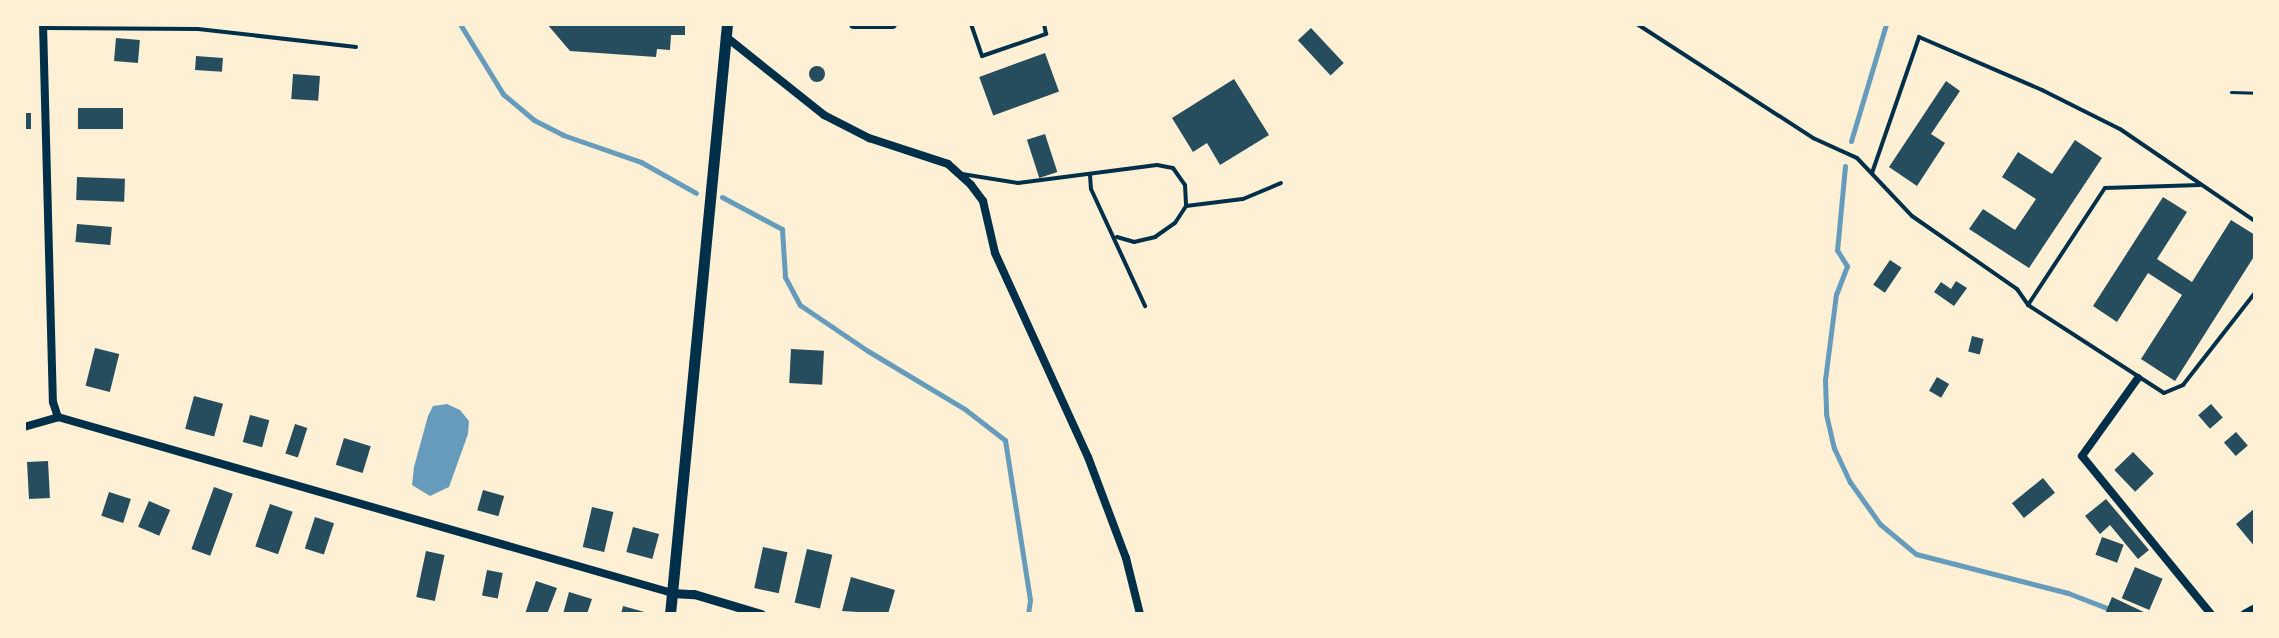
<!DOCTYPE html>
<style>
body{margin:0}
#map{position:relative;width:2279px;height:638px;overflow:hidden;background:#fdf0d5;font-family:"Source Sans 3",sans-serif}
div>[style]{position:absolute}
.water>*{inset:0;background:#669bbc}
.stream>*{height:5px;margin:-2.5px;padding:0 2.5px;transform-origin:2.5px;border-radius:2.5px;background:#669bbc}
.building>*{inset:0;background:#264d5e;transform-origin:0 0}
.round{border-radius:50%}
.path>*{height:3px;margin:-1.5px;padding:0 1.5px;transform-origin:1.5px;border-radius:1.5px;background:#003049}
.service>*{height:4px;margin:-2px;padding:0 2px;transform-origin:2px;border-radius:2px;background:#003049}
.minor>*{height:8px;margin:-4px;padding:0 4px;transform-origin:4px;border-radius:4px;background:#003049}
.tertiary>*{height:9px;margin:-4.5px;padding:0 4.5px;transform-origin:4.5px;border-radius:4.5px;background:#003049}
.secondary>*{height:11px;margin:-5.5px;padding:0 5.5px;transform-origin:5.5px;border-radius:5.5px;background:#003049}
span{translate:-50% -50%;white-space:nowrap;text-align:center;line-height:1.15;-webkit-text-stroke:8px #fdf0d5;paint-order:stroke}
.frame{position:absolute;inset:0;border:26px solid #fdf0d5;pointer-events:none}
</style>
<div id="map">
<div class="water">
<i style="clip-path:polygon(447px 404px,460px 410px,469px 421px,468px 434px,449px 487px,430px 496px,412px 485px,414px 467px,428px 416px,433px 406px)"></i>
</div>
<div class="stream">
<i style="left:460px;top:24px;width:82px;rotate:58.4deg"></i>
<i style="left:503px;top:94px;width:40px;rotate:40deg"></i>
<i style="left:534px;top:120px;width:33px;rotate:27deg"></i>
<i style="left:563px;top:135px;width:83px;rotate:19.1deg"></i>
<i style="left:641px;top:162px;width:63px;rotate:29.4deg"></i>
<i style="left:1851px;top:141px;width:122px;rotate:-73.3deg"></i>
<i style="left:1845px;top:166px;width:84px;rotate:95.4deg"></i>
<i style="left:1837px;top:250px;width:19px;rotate:58deg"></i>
<i style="left:1847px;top:266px;width:30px;rotate:111deg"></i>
<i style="left:1836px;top:294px;width:87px;rotate:97.3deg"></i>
<i style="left:1825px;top:380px;width:34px;rotate:88deg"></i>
<i style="left:1826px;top:414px;width:35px;rotate:77deg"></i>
<i style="left:1834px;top:448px;width:38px;rotate:65deg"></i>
<i style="left:1850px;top:482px;width:52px;rotate:54.5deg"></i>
<i style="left:1880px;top:524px;width:47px;rotate:39.8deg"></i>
<i style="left:1916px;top:554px;width:157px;rotate:14.4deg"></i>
<i style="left:2068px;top:593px;width:42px;rotate:21deg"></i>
<i style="left:722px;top:197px;width:68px;rotate:28.1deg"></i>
<i style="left:782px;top:229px;width:48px;rotate:86.4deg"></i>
<i style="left:785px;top:277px;width:32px;rotate:62deg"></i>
<i style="left:800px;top:305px;width:82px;rotate:34.1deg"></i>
<i style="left:868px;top:351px;width:114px;rotate:31deg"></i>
<i style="left:966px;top:410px;width:49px;rotate:37.6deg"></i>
<i style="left:1005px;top:440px;width:162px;rotate:81.1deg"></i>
<i style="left:1030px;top:600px;width:14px;rotate:98deg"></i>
</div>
<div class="building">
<i style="clip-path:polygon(547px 24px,685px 24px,685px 35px,671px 35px,670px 50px,657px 49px,656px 57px,570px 51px)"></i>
<i style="left:1311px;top:28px;width:48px;height:18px;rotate:47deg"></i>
<i style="left:116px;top:38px;width:24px;height:23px;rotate:5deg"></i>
<i style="left:1045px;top:53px;width:41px;height:70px;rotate:70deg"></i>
<i style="left:196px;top:56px;width:27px;height:14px;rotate:4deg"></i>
<i class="round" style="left:809px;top:66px;width:16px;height:16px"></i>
<i style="left:293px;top:74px;width:27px;height:25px;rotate:4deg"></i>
<i style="clip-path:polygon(1234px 79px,1269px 135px,1220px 165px,1207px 143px,1193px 152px,1172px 118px)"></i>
<i style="clip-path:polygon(1946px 81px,1960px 91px,1931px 134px,1945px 143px,1917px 186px,1889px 167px)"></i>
<i style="left:78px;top:108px;width:45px;height:21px"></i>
<i style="left:24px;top:113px;width:7px;height:16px"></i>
<i style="left:1045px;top:134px;width:40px;height:19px;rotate:72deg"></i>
<i style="clip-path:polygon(2075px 140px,2102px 158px,2029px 268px,1969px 229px,1983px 209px,2015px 230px,2036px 199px,2002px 177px,2018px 152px,2052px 174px)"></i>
<i style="left:77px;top:177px;width:48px;height:23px;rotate:2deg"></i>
<i style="clip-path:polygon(2163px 197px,2187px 212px,2157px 259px,2192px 282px,2231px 220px,2255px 235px,2255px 255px,2175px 381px,2141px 359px,2182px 295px,2148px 273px,2117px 322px,2093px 306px)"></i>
<i style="left:77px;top:224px;width:35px;height:18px;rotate:5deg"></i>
<i style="left:1890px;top:260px;width:14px;height:30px;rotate:34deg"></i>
<i style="clip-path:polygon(1956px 281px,1967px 288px,1954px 306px,1934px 292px,1941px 282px,1951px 289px)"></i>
<i style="left:1972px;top:336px;width:12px;height:16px;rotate:14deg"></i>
<i style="left:95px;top:348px;width:25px;height:39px;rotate:14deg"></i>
<i style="left:791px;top:349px;width:33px;height:34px;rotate:3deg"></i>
<i style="left:1937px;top:377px;width:14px;height:16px;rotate:30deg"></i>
<i style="left:194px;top:396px;width:30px;height:34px;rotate:15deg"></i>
<i style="left:2211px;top:404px;width:18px;height:17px;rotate:49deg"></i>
<i style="left:250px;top:415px;width:20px;height:28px;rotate:15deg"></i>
<i style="left:295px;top:424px;width:13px;height:31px;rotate:18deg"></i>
<i style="left:2236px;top:432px;width:18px;height:16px;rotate:49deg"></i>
<i style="left:344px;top:438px;width:28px;height:28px;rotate:17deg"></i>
<i style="left:2133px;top:452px;width:30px;height:26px;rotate:46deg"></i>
<i style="left:48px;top:461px;width:37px;height:21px;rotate:87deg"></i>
<i style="left:2043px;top:478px;width:19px;height:40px;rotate:51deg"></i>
<i style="left:214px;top:487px;width:20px;height:66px;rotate:20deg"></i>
<i style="left:483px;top:490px;width:22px;height:21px;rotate:16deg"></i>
<i style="left:109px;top:492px;width:23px;height:25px;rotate:18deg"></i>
<i style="clip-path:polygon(2106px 499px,2149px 550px,2138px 559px,2110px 525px,2100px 534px,2085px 516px)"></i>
<i style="left:149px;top:501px;width:23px;height:28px;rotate:23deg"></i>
<i style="left:270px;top:504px;width:24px;height:45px;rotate:19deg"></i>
<i style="left:592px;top:507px;width:22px;height:41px;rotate:13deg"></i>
<i style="clip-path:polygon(2255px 508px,2255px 547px,2236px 524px)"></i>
<i style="left:315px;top:517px;width:20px;height:33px;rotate:18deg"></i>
<i style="left:633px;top:527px;width:27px;height:26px;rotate:15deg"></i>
<i style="left:2102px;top:537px;width:23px;height:19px;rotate:20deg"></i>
<i style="left:763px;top:547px;width:25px;height:42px;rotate:12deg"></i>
<i style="left:807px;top:549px;width:26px;height:55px;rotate:13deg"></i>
<i style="left:426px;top:551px;width:19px;height:47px;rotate:12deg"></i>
<i style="left:2135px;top:567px;width:30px;height:34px;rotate:23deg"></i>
<i style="left:487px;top:570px;width:16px;height:26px;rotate:11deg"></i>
<i style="clip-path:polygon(851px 577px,895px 590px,888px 614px,842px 611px)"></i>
<i style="clip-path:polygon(536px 581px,557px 588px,547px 614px,525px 614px)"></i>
<i style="clip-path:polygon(569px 592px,592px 599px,587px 614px,563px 614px)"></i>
<i style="clip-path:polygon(2112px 597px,2148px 614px,2105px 614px)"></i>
<i style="clip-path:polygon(623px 606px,648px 613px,648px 614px,621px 614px)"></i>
</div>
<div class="path">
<i style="left:2231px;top:92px;width:24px;rotate:2deg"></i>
</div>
<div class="service">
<i style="left:971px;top:24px;width:34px;rotate:71deg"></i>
<i style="left:982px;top:56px;width:68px;rotate:-19deg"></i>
<i style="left:1046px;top:34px;width:10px;rotate:-101deg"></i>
<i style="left:1637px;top:24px;width:210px;rotate:32.9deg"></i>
<i style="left:1813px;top:138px;width:48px;rotate:24.4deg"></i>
<i style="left:1857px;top:158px;width:80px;rotate:46.5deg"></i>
<i style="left:1912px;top:216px;width:128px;rotate:34.8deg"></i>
<i style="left:2017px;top:289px;width:19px;rotate:55deg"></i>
<i style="left:2028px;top:305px;width:162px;rotate:32.9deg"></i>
<i style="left:2164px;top:393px;width:21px;rotate:-23deg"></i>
<i style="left:2183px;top:385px;width:117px;rotate:-52deg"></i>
<i style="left:45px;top:28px;width:153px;rotate:0.4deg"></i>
<i style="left:198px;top:29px;width:159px;rotate:6.5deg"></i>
<i style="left:1872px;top:173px;width:144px;rotate:-70.9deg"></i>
<i style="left:1919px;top:37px;width:134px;rotate:23.3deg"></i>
<i style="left:2042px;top:90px;width:87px;rotate:26.6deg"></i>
<i style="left:2120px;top:129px;width:163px;rotate:34.3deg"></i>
<i style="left:962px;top:174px;width:57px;rotate:9.1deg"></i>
<i style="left:1018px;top:183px;width:140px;rotate:-7.4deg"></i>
<i style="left:1157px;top:165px;width:16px;rotate:11deg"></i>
<i style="left:1173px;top:168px;width:21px;rotate:55deg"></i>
<i style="left:1185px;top:185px;width:21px;rotate:87deg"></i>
<i style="left:1186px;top:206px;width:57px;rotate:-7deg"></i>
<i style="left:1243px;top:199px;width:41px;rotate:-22.8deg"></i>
<i style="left:1090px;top:175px;width:14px;rotate:86deg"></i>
<i style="left:1091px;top:189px;width:129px;rotate:65.2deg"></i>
<i style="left:1117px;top:237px;width:18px;rotate:16deg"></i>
<i style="left:1134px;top:242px;width:22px;rotate:-13deg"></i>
<i style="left:1155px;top:237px;width:24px;rotate:-35deg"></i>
<i style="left:1175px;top:223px;width:20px;rotate:-57deg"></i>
<i style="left:2028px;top:305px;width:140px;rotate:-56.7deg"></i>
<i style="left:2105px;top:188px;width:95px;rotate:-1.8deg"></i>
</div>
<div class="minor">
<i style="left:43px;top:24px;width:378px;rotate:88.5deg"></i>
<i style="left:53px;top:402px;width:16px;rotate:72deg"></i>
<i style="left:725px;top:36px;width:127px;rotate:38.6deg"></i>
<i style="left:824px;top:115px;width:51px;rotate:27.1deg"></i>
<i style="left:869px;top:138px;width:83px;rotate:18.2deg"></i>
<i style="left:948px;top:164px;width:31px;rotate:42deg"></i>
<i style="left:971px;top:185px;width:20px;rotate:53deg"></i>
<i style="left:983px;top:201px;width:53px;rotate:77deg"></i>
<i style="left:995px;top:253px;width:224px;rotate:65.5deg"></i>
<i style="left:1088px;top:457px;width:108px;rotate:69.4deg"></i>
<i style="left:1126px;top:558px;width:58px;rotate:76deg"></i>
<i style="left:2138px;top:378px;width:96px;rotate:125.7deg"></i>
<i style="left:2082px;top:456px;width:204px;rotate:50.8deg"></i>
<i style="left:24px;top:427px;width:35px;rotate:-16deg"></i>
<i style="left:58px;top:417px;width:639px;rotate:15.99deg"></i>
</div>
<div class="tertiary">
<i style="left:853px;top:24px;width:39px"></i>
<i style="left:672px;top:593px;width:22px;rotate:3deg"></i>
<i style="left:694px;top:594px;width:70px;rotate:16.6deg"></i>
<i style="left:2244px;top:614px;width:13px;rotate:-29deg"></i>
</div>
<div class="secondary">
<i style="left:670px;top:614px;width:593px;rotate:-84.48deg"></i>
</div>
<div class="frame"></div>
</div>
